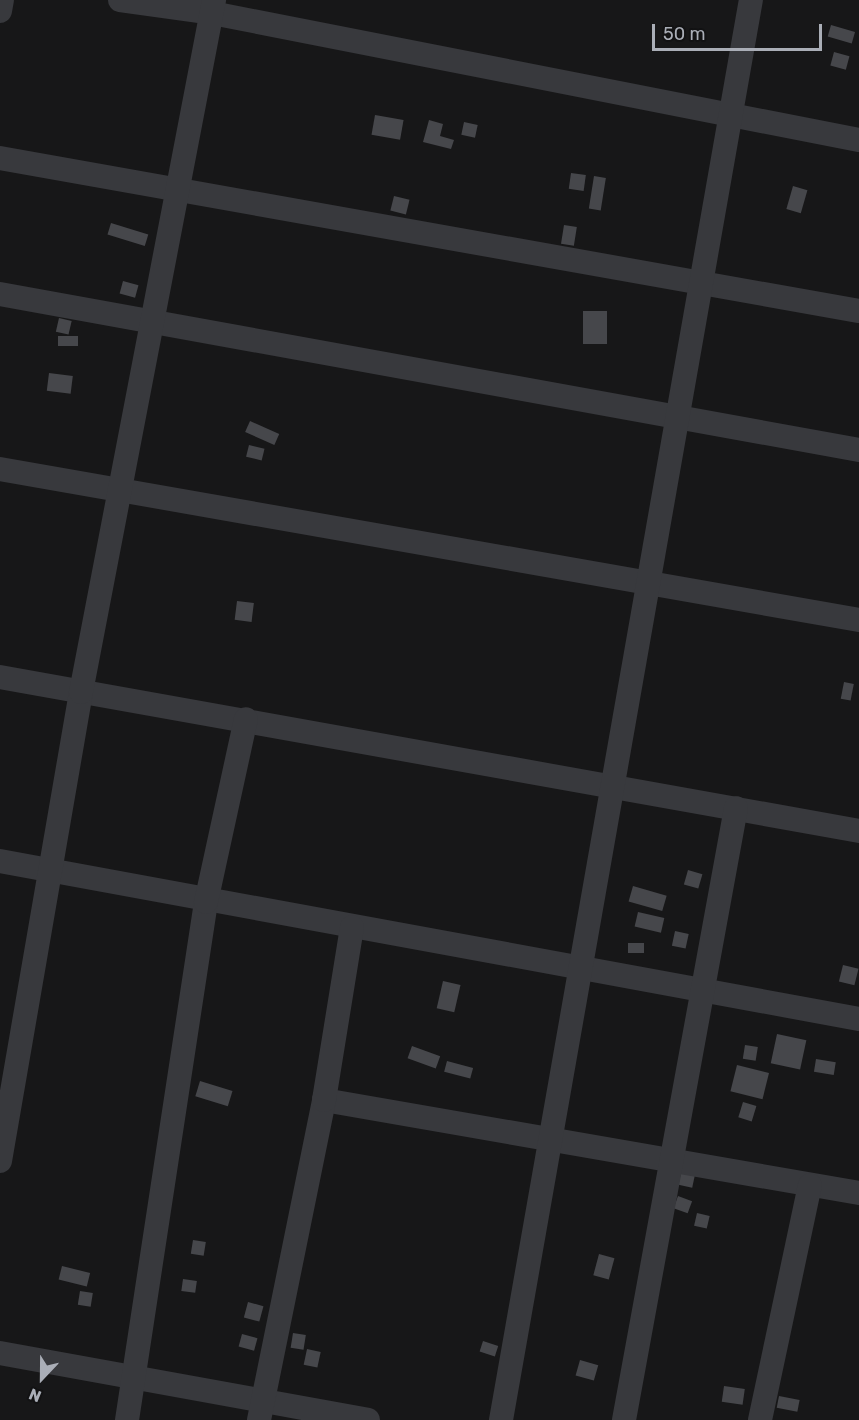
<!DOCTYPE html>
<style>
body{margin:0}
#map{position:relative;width:859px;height:1420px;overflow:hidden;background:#171718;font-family:Rubik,sans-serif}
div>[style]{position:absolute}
.building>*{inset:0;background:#46474b;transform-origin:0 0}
.minor>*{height:24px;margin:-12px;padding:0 12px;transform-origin:12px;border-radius:12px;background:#38393d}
span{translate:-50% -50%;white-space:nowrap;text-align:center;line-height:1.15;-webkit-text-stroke:6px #121213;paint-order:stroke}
.north{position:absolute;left:12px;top:1348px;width:60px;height:60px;-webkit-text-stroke:4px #121213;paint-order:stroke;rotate:202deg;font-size:16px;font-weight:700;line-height:24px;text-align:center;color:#aaaeb7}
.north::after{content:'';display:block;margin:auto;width:21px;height:27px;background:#aaaeb7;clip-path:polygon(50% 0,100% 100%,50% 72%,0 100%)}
.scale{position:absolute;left:652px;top:24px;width:170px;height:27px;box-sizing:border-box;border:3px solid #aaaeb7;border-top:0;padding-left:8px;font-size:18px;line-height:21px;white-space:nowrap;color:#aaaeb7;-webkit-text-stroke:4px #121213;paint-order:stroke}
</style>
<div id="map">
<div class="building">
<i style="left:831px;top:25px;width:25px;height:12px;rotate:16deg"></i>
<i style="left:834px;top:52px;width:16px;height:14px;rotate:15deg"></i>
<i style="left:375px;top:115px;width:29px;height:20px;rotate:10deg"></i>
<i style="clip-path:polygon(429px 120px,443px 124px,440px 136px,454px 140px,451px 149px,423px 142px)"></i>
<i style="left:464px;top:122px;width:14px;height:13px;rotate:12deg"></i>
<i style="left:571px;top:173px;width:15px;height:16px;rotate:8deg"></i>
<i style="left:594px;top:176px;width:12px;height:33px;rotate:9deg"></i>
<i style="left:793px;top:186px;width:15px;height:24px;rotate:16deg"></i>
<i style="left:394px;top:196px;width:16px;height:15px;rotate:14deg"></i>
<i style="left:111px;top:223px;width:39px;height:12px;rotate:17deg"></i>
<i style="left:564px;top:225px;width:13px;height:19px;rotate:9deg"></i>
<i style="left:123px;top:281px;width:16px;height:13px;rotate:15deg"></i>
<i style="left:583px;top:311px;width:24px;height:33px"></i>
<i style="left:59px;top:318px;width:13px;height:14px;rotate:13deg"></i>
<i style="left:58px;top:336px;width:20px;height:10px"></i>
<i style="left:49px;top:373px;width:24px;height:18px;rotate:7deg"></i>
<i style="left:250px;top:421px;width:32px;height:12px;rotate:24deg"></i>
<i style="left:249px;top:445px;width:16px;height:12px;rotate:14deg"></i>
<i style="left:237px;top:601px;width:17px;height:19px;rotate:7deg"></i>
<i style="left:844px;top:682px;width:10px;height:17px;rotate:11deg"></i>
<i style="left:688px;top:870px;width:15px;height:15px;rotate:16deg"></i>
<i style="left:633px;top:886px;width:35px;height:16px;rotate:16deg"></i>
<i style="left:638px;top:912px;width:27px;height:15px;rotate:13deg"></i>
<i style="left:675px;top:931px;width:14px;height:15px;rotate:12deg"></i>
<i style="left:628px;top:943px;width:16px;height:10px"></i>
<i style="left:843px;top:965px;width:16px;height:17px;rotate:14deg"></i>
<i style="left:443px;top:981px;width:18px;height:28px;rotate:13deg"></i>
<i style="left:777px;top:1034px;width:30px;height:30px;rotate:12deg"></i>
<i style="left:745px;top:1045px;width:13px;height:14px;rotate:9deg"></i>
<i style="left:412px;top:1046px;width:30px;height:13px;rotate:20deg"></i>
<i style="left:816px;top:1059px;width:20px;height:13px;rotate:9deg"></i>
<i style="left:447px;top:1061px;width:27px;height:11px;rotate:15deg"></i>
<i style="left:737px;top:1065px;width:33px;height:27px;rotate:14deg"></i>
<i style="left:200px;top:1081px;width:34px;height:16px;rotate:17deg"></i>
<i style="left:743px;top:1102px;width:14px;height:16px;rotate:17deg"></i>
<i style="left:681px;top:1173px;width:14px;height:12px;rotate:12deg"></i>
<i style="left:678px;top:1196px;width:15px;height:13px;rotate:20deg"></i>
<i style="left:697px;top:1213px;width:13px;height:13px;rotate:13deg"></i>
<i style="left:193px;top:1240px;width:13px;height:14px;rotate:9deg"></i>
<i style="left:599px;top:1254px;width:16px;height:22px;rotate:15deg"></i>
<i style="left:62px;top:1266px;width:29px;height:14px;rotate:14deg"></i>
<i style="left:183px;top:1279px;width:14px;height:12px;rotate:8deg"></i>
<i style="left:80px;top:1291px;width:13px;height:14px;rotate:9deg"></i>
<i style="left:248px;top:1302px;width:16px;height:16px;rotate:15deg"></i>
<i style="left:293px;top:1333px;width:13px;height:15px;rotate:9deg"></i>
<i style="left:242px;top:1334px;width:16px;height:13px;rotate:15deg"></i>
<i style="left:483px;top:1341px;width:16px;height:11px;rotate:18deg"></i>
<i style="left:307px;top:1349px;width:14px;height:16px;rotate:12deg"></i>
<i style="left:580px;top:1360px;width:19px;height:16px;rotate:16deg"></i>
<i style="left:724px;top:1386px;width:21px;height:16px;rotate:8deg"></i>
<i style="left:779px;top:1396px;width:21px;height:12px;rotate:11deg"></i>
</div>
<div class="minor">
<i style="left:120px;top:0;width:93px;rotate:8deg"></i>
<i style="left:212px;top:13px;width:659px;rotate:11.11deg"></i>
<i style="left:0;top:11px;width:11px;rotate:-80deg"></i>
<i style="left:0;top:158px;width:873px;rotate:10.1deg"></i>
<i style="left:0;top:294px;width:873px;rotate:10.29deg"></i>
<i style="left:0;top:469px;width:872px;rotate:9.97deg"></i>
<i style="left:0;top:677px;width:873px;rotate:10.16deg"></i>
<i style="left:0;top:861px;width:873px;rotate:10.42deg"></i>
<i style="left:324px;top:1100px;width:543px;rotate:9.86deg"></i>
<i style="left:0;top:1161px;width:476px;rotate:-80.2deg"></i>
<i style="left:81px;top:692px;width:705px;rotate:-79.12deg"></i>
<i style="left:0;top:1353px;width:374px;rotate:10.3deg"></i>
<i style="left:127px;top:1420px;width:524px;rotate:-81.33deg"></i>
<i style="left:206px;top:902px;width:187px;rotate:-77.7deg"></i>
<i style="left:259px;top:1420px;width:327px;rotate:-78.5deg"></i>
<i style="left:324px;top:1100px;width:175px;rotate:-80.8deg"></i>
<i style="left:501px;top:1420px;width:1442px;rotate:-80.02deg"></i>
<i style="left:624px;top:1420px;width:622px;rotate:-79.63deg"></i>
<i style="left:760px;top:1420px;width:240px;rotate:-78deg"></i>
</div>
<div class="north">N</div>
<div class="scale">50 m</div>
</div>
